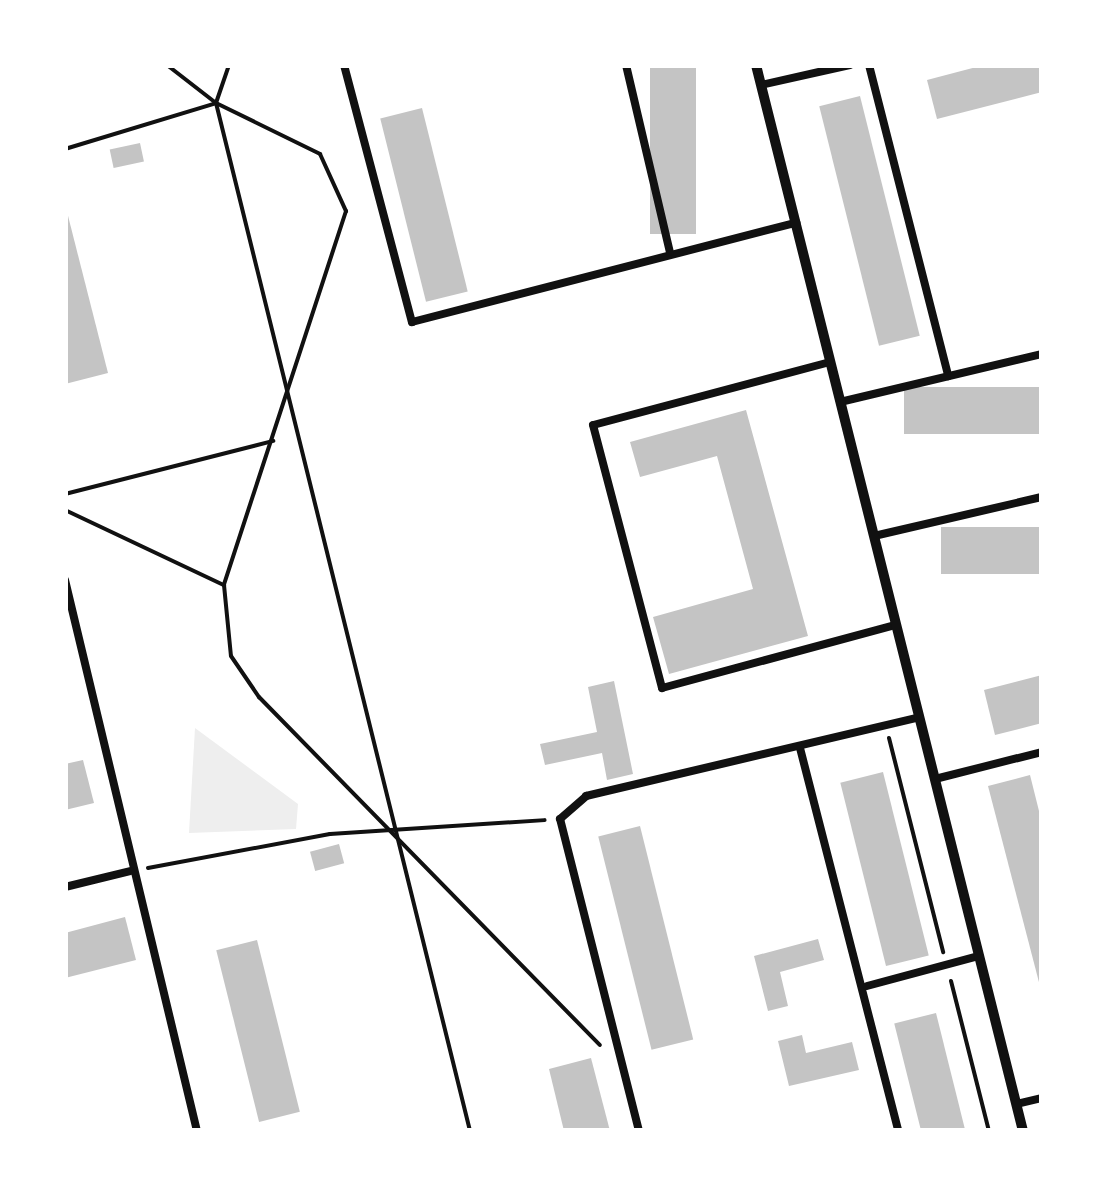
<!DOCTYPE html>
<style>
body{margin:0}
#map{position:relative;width:1107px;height:1196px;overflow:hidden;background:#fff;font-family:Ubuntu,sans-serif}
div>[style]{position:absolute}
.green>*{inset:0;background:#eee}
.building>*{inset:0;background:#c4c4c4;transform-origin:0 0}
.path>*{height:4px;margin:-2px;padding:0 2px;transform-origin:2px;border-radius:2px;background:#111}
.service>*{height:8px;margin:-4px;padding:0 4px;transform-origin:4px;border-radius:4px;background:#111}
.minor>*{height:10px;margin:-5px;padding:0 5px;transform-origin:5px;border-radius:5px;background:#111}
span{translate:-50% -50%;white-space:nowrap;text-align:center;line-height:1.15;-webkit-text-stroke:10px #fff;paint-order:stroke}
.frame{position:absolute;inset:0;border:68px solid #fff;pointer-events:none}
</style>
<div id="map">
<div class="green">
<i style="clip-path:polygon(195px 728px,298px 804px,296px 829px,189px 833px)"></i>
</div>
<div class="building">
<i style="left:650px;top:65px;width:46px;height:169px"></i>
<i style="clip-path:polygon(984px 65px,1042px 65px,1042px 92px,937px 119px,927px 80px)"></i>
<i style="left:860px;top:96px;width:247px;height:42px;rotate:76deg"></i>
<i style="left:422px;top:108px;width:189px;height:43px;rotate:76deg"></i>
<i style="left:140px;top:143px;width:19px;height:31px;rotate:78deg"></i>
<i style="clip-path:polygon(65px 204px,108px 373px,65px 384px)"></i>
<i style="left:1042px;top:387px;width:47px;height:138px;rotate:90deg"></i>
<i style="clip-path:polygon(746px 410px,808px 636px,669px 674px,653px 617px,753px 589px,717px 456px,640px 477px,630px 442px)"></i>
<i style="left:1042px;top:527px;width:47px;height:101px;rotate:90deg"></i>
<i style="clip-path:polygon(1042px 675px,1042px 723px,995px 735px,984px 690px)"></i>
<i style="clip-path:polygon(614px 681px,633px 774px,607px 780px,602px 753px,545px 765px,540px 744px,597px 732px,588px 687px)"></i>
<i style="clip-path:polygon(83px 760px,94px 803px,65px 810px,65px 764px)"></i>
<i style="left:883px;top:772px;width:189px;height:44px;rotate:76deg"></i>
<i style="clip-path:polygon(1030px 775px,1042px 823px,1041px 990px,988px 786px)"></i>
<i style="left:640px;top:826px;width:220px;height:43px;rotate:76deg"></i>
<i style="left:339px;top:844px;width:20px;height:30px;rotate:75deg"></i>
<i style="clip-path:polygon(125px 917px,136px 960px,65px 978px,65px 933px)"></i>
<i style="clip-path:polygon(818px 939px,824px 960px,780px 972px,788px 1006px,768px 1011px,754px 956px)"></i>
<i style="left:257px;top:940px;width:177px;height:42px;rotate:76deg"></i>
<i style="left:936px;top:1013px;width:122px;height:43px;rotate:76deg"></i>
<i style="clip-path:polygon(802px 1035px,806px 1053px,852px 1042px,859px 1070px,789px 1086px,778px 1041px)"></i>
<i style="clip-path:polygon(591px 1058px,610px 1131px,564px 1131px,549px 1069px)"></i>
</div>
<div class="path">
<i style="left:167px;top:65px;width:62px;rotate:37.8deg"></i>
<i style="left:216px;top:103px;width:1059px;rotate:76.12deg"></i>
<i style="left:216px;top:103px;width:116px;rotate:26.1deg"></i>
<i style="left:320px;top:154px;width:63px;rotate:65.5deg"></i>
<i style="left:346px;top:211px;width:393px;rotate:108.1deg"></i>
<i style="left:224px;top:585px;width:71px;rotate:84.4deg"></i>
<i style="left:231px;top:656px;width:50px;rotate:55.7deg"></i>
<i style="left:259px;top:697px;width:487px;rotate:45.6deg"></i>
<i style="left:65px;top:149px;width:158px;rotate:-16.9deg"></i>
<i style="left:216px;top:103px;width:40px;rotate:-71.1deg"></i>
<i style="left:65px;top:494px;width:215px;rotate:-14.3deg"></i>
<i style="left:65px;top:510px;width:176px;rotate:25.3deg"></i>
<i style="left:889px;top:738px;width:221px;rotate:75.8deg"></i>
<i style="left:148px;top:868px;width:185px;rotate:-10.6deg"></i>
<i style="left:330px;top:834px;width:215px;rotate:-3.7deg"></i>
<i style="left:951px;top:981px;width:155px;rotate:75.8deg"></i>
</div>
<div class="service">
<i style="left:344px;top:65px;width:266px;rotate:75.2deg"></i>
<i style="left:412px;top:322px;width:397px;rotate:-14.5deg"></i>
<i style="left:626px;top:65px;width:192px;rotate:76.8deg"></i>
<i style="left:869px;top:65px;width:321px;rotate:75.7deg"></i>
<i style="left:761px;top:85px;width:91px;rotate:-12.7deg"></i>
<i style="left:830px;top:362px;width:245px;rotate:165.1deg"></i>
<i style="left:593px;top:425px;width:272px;rotate:75.3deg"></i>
<i style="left:662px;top:688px;width:242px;rotate:-15.1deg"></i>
<i style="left:840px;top:402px;width:208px;rotate:-13.4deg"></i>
<i style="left:874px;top:536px;width:172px;rotate:-13.1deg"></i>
<i style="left:65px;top:580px;width:567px;rotate:76.53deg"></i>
<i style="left:800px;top:748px;width:395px;rotate:75.6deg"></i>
<i style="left:935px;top:779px;width:110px;rotate:-14.2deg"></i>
<i style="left:65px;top:887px;width:67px;rotate:-13.8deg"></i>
<i style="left:867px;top:986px;width:116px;rotate:-15deg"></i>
<i style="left:1016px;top:1104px;width:27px;rotate:-13deg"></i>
<i style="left:639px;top:1131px;width:322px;rotate:-104.2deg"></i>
<i style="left:560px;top:819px;width:35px;rotate:-41deg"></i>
<i style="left:586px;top:796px;width:342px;rotate:-13.3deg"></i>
</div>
<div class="minor">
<i style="left:756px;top:65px;width:1099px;rotate:75.94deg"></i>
</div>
<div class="frame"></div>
</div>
